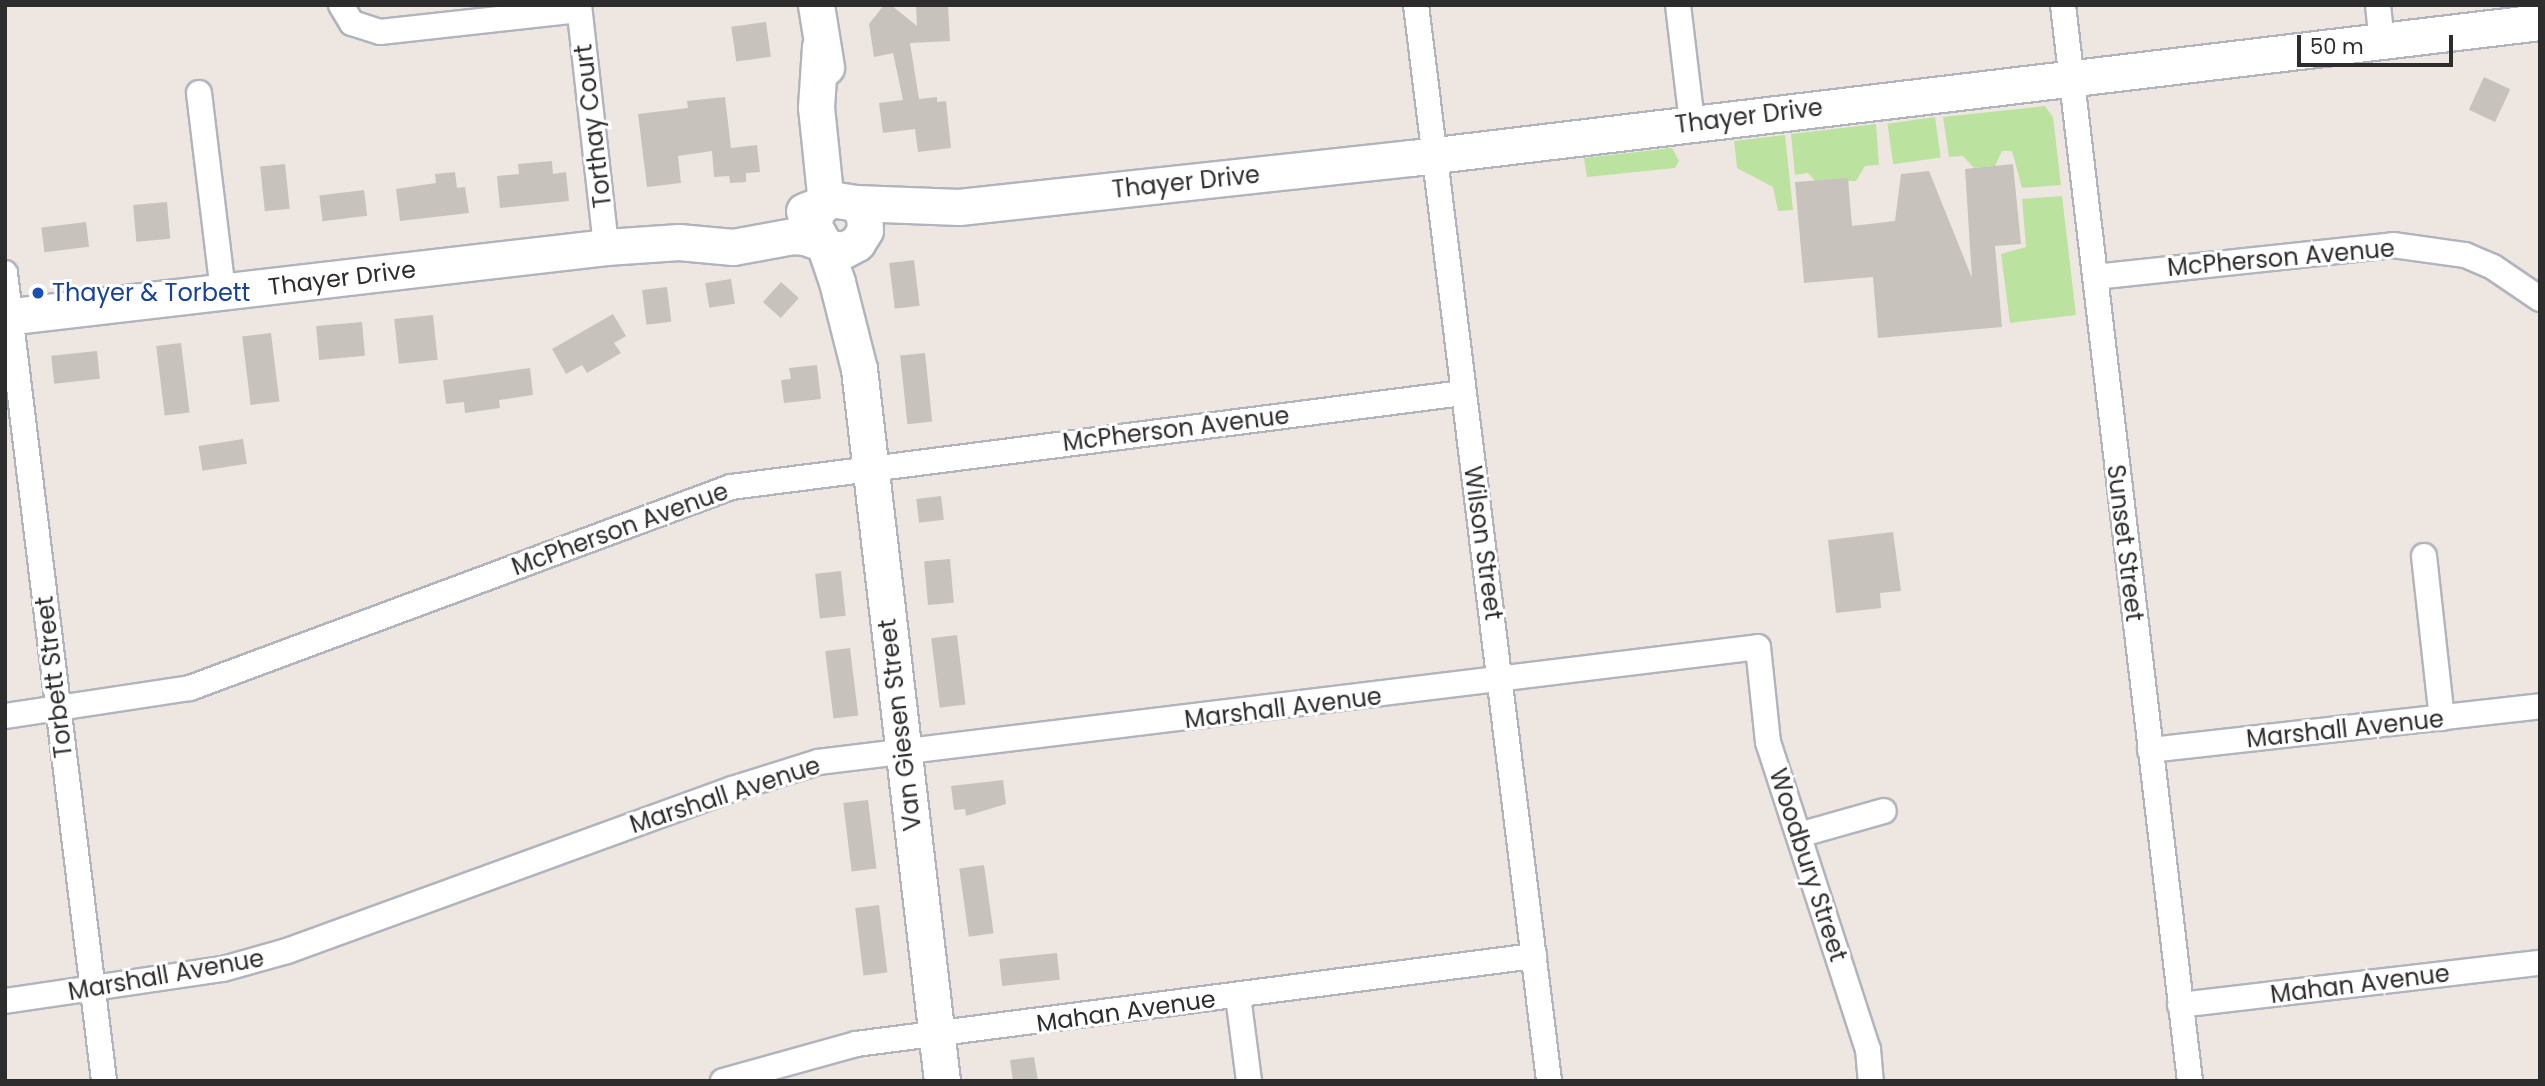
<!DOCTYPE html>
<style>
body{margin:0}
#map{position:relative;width:2545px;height:1086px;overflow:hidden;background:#eee7e1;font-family:Poppins,sans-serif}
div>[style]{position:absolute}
.green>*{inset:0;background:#bbe39f;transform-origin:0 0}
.building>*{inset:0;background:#c7c2bc;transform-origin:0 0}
.roads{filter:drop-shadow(2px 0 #b1b4bd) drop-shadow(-2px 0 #b1b4bd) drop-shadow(0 2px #b1b4bd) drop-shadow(0 -2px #b1b4bd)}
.street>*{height:24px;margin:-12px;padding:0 12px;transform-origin:12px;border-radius:12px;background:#fff}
.secondary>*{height:35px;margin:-17.5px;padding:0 17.5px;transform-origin:17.5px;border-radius:17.5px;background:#fff}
.dots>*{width:19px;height:19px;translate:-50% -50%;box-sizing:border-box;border:4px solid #fff;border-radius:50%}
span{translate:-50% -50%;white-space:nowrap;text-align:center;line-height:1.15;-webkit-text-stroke:6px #fff;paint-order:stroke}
.street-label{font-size:24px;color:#2d2d2d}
.transit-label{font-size:24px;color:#164399}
.left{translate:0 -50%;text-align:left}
.frame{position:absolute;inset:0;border:7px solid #2d2d2d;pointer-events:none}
.scale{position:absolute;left:2297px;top:35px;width:156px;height:32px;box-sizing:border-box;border:4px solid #2d2d2d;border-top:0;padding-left:9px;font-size:21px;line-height:24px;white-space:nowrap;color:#2d2d2d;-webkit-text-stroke:5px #fff;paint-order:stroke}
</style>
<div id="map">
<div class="green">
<i style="clip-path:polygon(2045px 106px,2053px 117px,2061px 185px,2022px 188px,2012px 151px,2002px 151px,1995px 166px,1974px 168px,1963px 156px,1949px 157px,1943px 117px)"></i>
<i style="left:1935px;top:117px;width:41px;height:48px;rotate:82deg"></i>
<i style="clip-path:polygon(1876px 124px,1879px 165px,1865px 166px,1856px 181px,1815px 181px,1808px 173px,1795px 175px,1791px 134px)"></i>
<i style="clip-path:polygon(1785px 135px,1793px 210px,1778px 211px,1773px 187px,1737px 168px,1734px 141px)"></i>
<i style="clip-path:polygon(1672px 148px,1679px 161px,1675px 168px,1587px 177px,1584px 158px)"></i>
<i style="clip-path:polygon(2062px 196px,2076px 315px,2010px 323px,2001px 254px,2026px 247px,2022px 199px)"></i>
</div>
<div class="building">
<i style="clip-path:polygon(884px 5px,891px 5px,917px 26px,916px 5px,948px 5px,950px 41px,910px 43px,919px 99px,937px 97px,937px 102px,946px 101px,951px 148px,918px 152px,915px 129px,883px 133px,879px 103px,903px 100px,893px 53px,874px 57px,869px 24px)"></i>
<i style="left:766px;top:22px;width:35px;height:35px;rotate:82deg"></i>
<i style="left:2484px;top:77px;width:29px;height:36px;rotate:25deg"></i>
<i style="clip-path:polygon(725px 97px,731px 148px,757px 145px,760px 172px,746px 173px,746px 182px,730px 183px,729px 176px,714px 177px,712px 151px,678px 156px,681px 183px,647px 187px,638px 114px,688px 108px,687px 101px)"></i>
<i style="clip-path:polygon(552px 161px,553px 174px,566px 172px,569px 201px,500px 208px,497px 176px,519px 174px,518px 164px)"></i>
<i style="left:285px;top:164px;width:45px;height:25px;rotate:84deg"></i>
<i style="clip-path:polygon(2013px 164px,2021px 244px,1995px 246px,2002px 327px,1878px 338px,1873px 277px,1804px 283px,1795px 182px,1848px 178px,1852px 226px,1895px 221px,1901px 174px,1929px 171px,1972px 278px,1965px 169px)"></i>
<i style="clip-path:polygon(455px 172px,457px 188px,465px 187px,469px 213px,400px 221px,396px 189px,436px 183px,435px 174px)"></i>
<i style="left:364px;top:190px;width:26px;height:45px;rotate:83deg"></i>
<i style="left:167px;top:202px;width:37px;height:34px;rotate:85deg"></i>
<i style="left:86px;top:222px;width:25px;height:45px;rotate:83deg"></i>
<i style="left:914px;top:260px;width:46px;height:25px;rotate:83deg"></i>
<i style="left:731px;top:279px;width:25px;height:26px;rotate:81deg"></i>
<i style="left:781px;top:282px;width:24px;height:27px;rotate:42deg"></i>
<i style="left:667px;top:287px;width:35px;height:25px;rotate:83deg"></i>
<i style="clip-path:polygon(613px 314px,626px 336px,614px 343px,621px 353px,587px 373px,582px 365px,566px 374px,552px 349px)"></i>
<i style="left:433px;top:315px;width:45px;height:39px;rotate:84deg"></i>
<i style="left:362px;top:322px;width:34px;height:46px;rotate:85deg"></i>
<i style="left:271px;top:333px;width:69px;height:29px;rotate:83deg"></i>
<i style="left:181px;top:343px;width:70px;height:25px;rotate:83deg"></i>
<i style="left:97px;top:351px;width:28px;height:46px;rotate:84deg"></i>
<i style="left:925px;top:353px;width:69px;height:25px;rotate:84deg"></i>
<i style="clip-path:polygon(817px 365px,821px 399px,784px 403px,781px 380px,791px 379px,789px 368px)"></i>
<i style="clip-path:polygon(530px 368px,533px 395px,499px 400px,500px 408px,465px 413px,464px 402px,446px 404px,443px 380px)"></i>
<i style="left:243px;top:439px;width:25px;height:45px;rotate:81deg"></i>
<i style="left:941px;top:496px;width:24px;height:25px;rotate:83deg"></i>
<i style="clip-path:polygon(1893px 532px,1901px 591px,1880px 593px,1881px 608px,1836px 613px,1828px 540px)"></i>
<i style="left:950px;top:559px;width:44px;height:26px;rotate:85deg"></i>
<i style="left:841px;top:571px;width:45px;height:26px;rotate:84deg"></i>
<i style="left:957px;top:635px;width:70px;height:26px;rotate:83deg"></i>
<i style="left:850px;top:648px;width:68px;height:25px;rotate:83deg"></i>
<i style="clip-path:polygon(1003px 780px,1006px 804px,966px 816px,965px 809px,954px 810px,951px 786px)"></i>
<i style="left:868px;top:800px;width:69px;height:25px;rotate:83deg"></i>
<i style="left:984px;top:865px;width:69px;height:25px;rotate:82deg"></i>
<i style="left:879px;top:905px;width:68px;height:24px;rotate:83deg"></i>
<i style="left:1057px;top:953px;width:27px;height:58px;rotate:84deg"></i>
<i style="clip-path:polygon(1034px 1057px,1038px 1081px,1013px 1081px,1010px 1060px)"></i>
</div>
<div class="roads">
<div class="street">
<i style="left:341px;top:5px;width:21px;rotate:59deg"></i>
<i style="left:352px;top:23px;width:29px;rotate:18deg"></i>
<i style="left:380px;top:32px;width:200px;rotate:-6.3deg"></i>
<i style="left:579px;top:5px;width:244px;rotate:83.6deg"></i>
<i style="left:1416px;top:5px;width:1084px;rotate:82.95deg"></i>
<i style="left:1678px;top:5px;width:118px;rotate:83.2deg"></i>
<i style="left:2063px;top:5px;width:1083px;rotate:83.27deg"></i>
<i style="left:2378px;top:5px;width:38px;rotate:84deg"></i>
<i style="left:199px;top:93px;width:200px;rotate:83.1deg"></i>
<i style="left:5px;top:273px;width:814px;rotate:83.01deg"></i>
<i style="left:2095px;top:277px;width:300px;rotate:-6.1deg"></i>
<i style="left:2393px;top:245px;width:73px;rotate:7.9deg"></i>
<i style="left:2465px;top:255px;width:30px;rotate:23deg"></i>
<i style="left:2493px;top:267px;width:57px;rotate:34.2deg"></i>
<i style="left:2424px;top:556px;width:163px;rotate:83.7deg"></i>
<i style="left:5px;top:716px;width:187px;rotate:-8.6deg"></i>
<i style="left:190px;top:688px;width:577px;rotate:-20.38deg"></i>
<i style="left:731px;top:487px;width:738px;rotate:-7.32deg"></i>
<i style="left:2150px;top:750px;width:392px;rotate:-6.4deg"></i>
<i style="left:1799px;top:835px;width:88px;rotate:-15.8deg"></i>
<i style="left:1238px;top:996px;width:86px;rotate:82.6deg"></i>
<i style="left:5px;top:1001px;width:220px;rotate:-8.4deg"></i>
<i style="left:223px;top:969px;width:66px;rotate:-15.7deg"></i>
<i style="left:287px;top:951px;width:474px;rotate:-20deg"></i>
<i style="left:732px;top:789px;width:90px;rotate:-17.4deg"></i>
<i style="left:818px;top:762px;width:947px;rotate:-6.97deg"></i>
<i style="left:1758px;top:647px;width:96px;rotate:84deg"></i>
<i style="left:1768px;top:742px;width:323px;rotate:72deg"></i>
<i style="left:1868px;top:1049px;width:32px;rotate:85deg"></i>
<i style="left:2180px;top:1005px;width:362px;rotate:-6.7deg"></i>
<i style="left:723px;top:1081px;width:138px;rotate:-15.5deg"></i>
<i style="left:856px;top:1044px;width:684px;rotate:-7.4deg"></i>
</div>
<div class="secondary">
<i style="left:816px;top:5px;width:63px;rotate:80.8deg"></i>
<i style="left:856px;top:203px;width:103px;rotate:2.2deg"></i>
<i style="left:959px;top:207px;width:455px;rotate:-6.2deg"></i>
<i style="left:1411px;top:158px;width:1137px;rotate:-6.87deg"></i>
<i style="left:804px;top:211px;width:19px;rotate:-21deg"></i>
<i style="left:822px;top:204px;width:10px;rotate:-73deg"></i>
<i style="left:825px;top:194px;width:87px;rotate:-95.9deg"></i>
<i style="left:816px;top:107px;width:61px;rotate:-86.2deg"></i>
<i style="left:5px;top:317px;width:605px;rotate:-6.64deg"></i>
<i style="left:606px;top:247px;width:73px;rotate:-3.9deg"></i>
<i style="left:679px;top:242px;width:54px;rotate:5.3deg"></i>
<i style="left:733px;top:247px;width:61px;rotate:-10.4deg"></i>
<i style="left:793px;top:236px;width:12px;rotate:5deg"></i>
<i style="left:805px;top:237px;width:20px;rotate:20deg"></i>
<i style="left:824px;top:244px;width:7px;rotate:34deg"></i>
<i style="left:830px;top:248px;width:14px;rotate:8deg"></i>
<i style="left:844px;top:250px;width:15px;rotate:-28deg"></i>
<i style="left:857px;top:243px;width:15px;rotate:-58deg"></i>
<i style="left:865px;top:230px;width:15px;rotate:-94deg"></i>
<i style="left:864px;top:215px;width:14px;rotate:-124deg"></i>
<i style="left:856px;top:203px;width:26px;rotate:-171deg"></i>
<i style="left:830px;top:199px;width:17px;rotate:140deg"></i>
<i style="left:817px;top:210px;width:16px;rotate:105deg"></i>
<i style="left:813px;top:225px;width:22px;rotate:60deg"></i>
<i style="left:824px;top:244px;width:40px;rotate:71.1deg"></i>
<i style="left:837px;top:282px;width:90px;rotate:75.8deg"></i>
<i style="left:859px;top:369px;width:717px;rotate:83.35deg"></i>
</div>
</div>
<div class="dots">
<i style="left:38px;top:293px;background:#1a4fb4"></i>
</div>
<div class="street-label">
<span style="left:1749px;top:116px;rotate:-7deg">Thayer Drive</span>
<span style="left:593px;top:126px;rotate:-97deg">Torthay Court</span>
<span style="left:1186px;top:182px;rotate:-6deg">Thayer Drive</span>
<span style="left:2281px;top:258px;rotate:-5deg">McPherson Avenue</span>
<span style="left:342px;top:278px;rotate:-7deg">Thayer Drive</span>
<span style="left:1176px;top:429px;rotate:-7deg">McPherson Avenue</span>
<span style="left:620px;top:529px;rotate:-20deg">McPherson Avenue</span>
<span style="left:1483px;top:543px;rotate:82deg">Wilson Street</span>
<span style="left:2125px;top:543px;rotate:83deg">Sunset Street</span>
<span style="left:54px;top:677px;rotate:-97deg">Torbett Street</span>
<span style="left:1283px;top:708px;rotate:-7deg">Marshall Avenue</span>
<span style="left:900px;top:725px;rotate:-97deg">Van Giesen Street</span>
<span style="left:2345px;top:729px;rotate:-6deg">Marshall Avenue</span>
<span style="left:725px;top:795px;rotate:-18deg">Marshall Avenue</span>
<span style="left:1808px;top:865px;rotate:72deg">Woodbury Street</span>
<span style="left:166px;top:975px;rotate:-10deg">Marshall Avenue</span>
<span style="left:2360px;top:984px;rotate:-7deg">Mahan Avenue</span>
<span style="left:1126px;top:1011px;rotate:-8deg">Mahan Avenue</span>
</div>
<div class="transit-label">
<span class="left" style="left:52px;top:293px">Thayer &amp; Torbett</span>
</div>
<div class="frame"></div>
<div class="scale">50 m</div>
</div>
